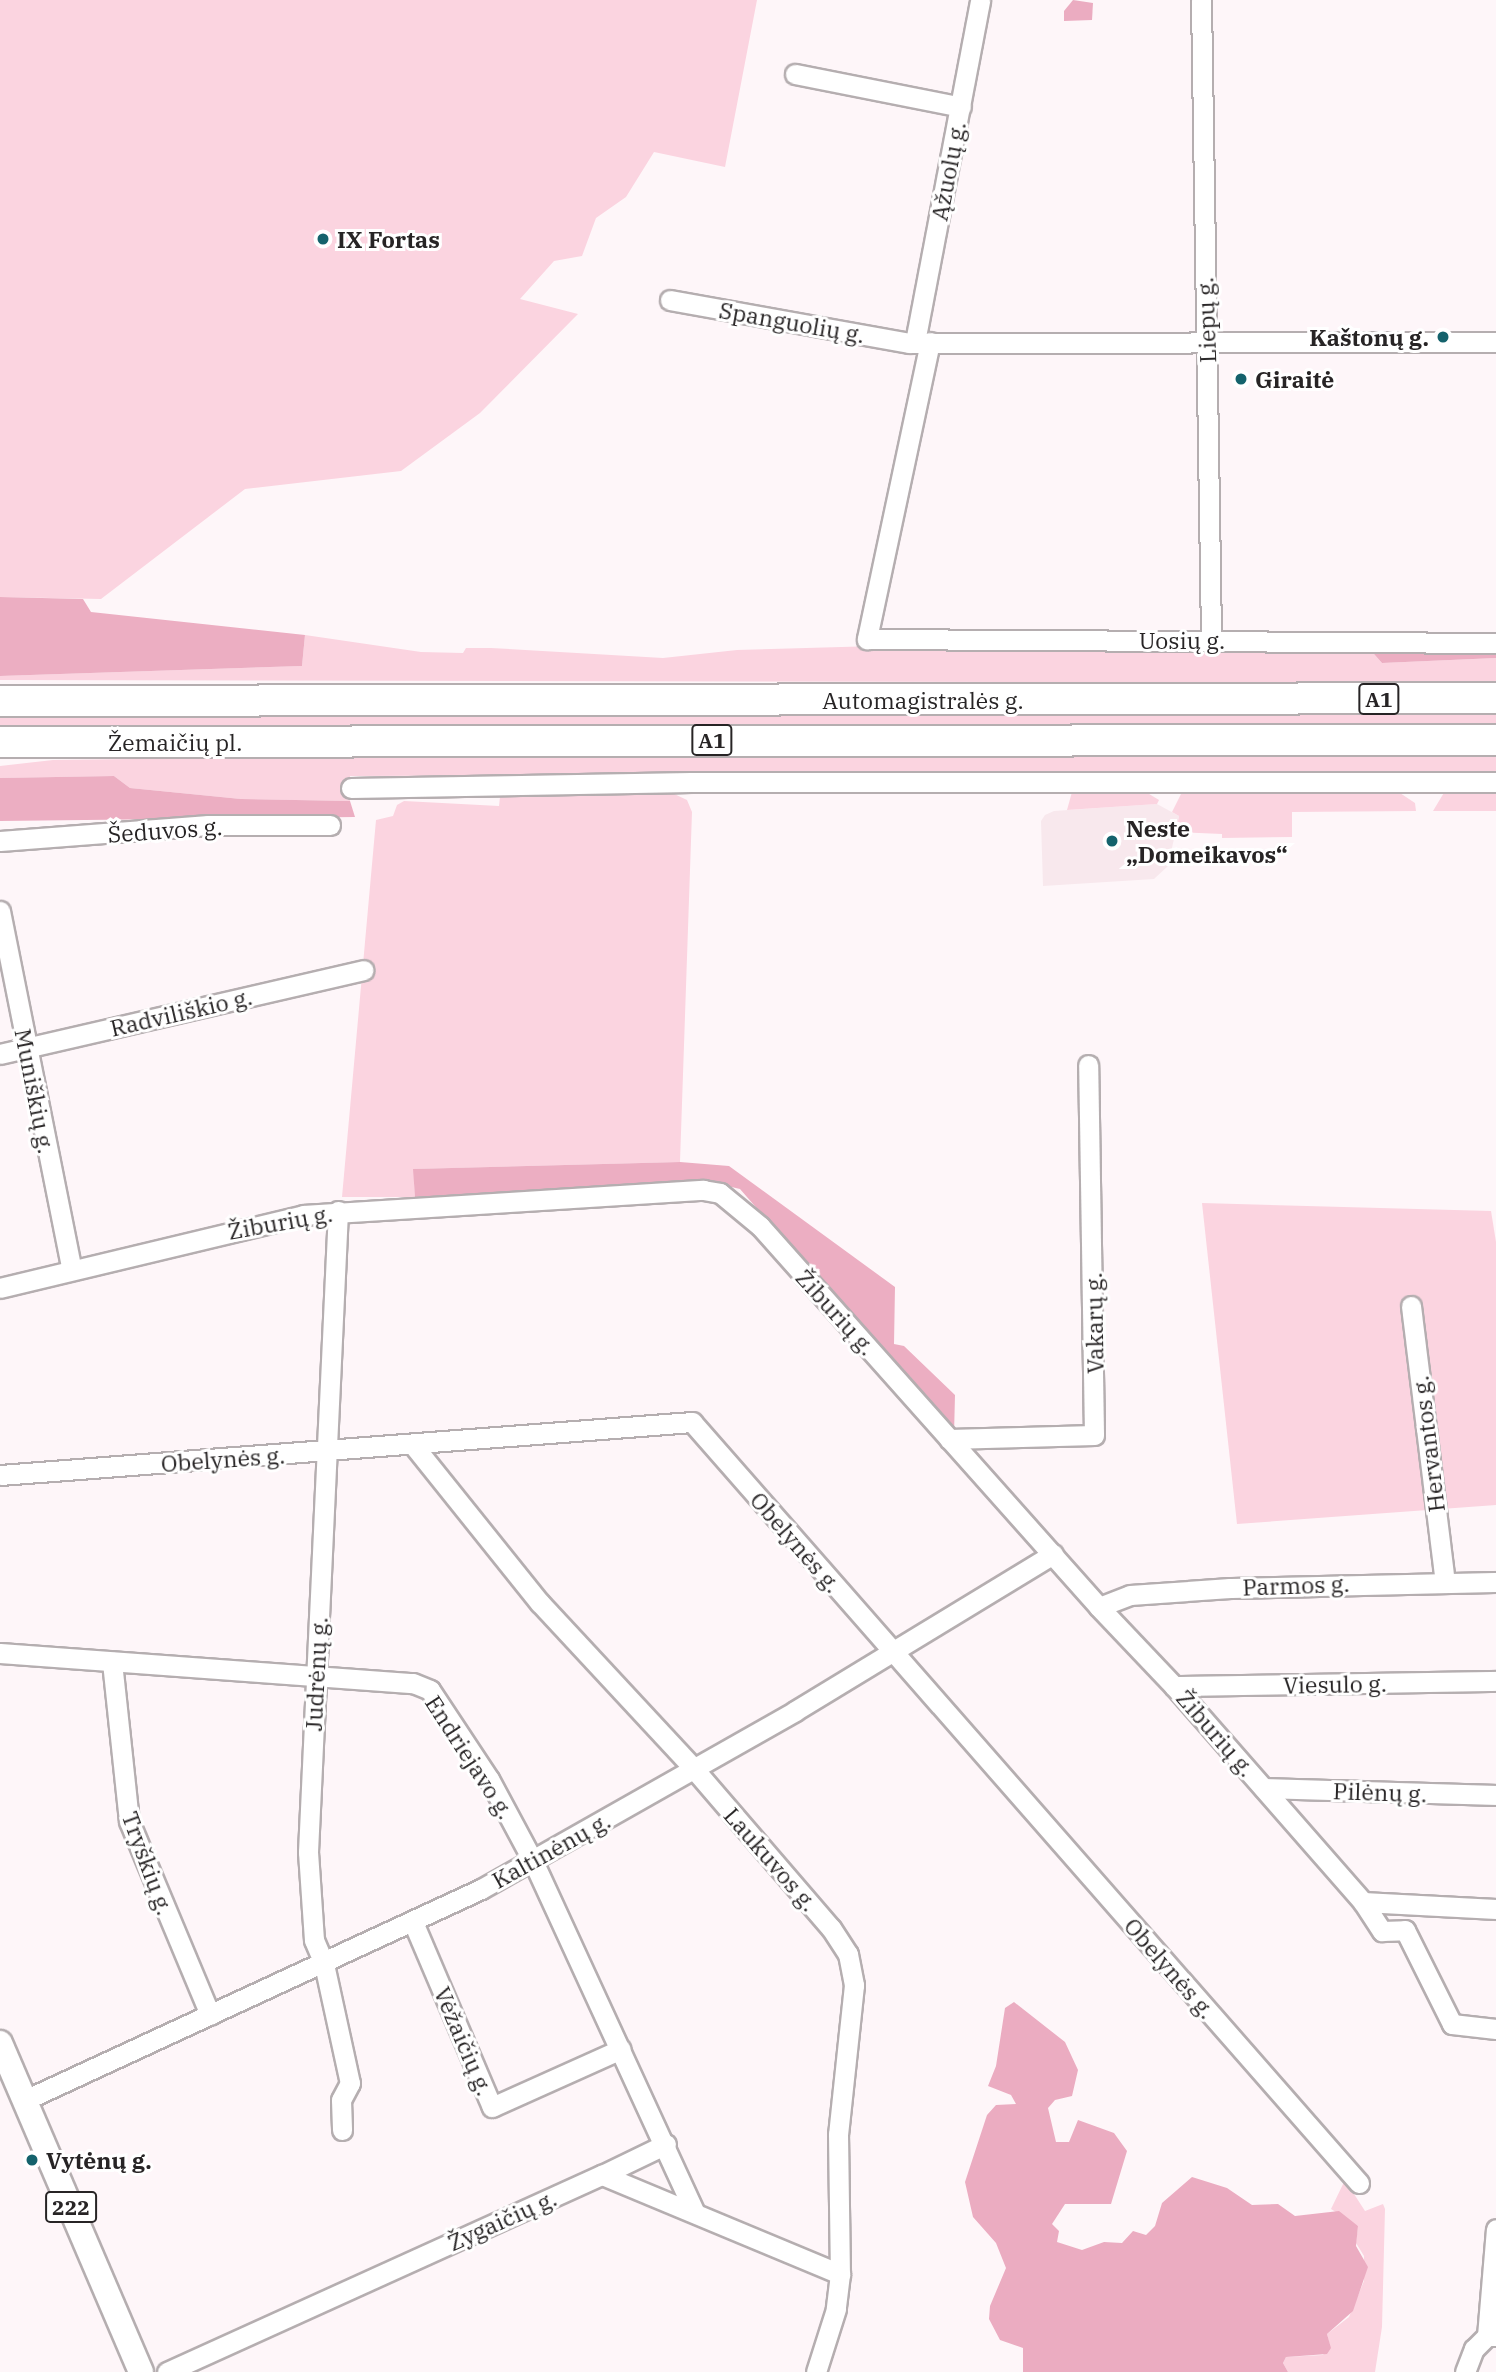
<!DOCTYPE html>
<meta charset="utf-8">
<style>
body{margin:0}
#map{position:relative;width:1496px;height:2372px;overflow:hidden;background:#fef6f9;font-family:"IBM Plex Serif",serif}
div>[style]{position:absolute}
.built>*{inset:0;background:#f8e8ed}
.green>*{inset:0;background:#fbd4e0}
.forest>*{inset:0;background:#ecaec2}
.water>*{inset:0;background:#ebacc1}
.roads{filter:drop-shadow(2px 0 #b5aeb0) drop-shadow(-2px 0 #b5aeb0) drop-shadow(0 2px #b5aeb0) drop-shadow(0 -2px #b5aeb0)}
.minor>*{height:19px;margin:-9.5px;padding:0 9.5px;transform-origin:9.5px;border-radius:9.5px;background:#fff}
.major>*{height:24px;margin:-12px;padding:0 12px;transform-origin:12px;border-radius:12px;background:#fff}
.highway>*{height:30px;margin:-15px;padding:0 15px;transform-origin:15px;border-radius:15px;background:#fff}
.dots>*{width:19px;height:19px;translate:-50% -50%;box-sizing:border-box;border:4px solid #fff;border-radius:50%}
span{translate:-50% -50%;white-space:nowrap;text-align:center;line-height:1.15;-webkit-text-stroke:6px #fff;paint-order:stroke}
.shield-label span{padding:2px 5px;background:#fff;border:2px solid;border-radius:5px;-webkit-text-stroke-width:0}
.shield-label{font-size:21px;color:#272425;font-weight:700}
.street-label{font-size:23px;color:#272425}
.poi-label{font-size:23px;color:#272425;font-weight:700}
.left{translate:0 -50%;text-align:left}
.right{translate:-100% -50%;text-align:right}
</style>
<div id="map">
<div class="built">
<i style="clip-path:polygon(1157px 804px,1179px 816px,1168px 866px,1154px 879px,1043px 886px,1041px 821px,1045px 815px,1054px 811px)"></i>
</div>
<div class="green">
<i style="clip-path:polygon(0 0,757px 0,725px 167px,654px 152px,626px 197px,596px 218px,582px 256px,554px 261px,520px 299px,578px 314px,480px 413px,401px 471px,245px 489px,101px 599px,0 597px)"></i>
<i style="clip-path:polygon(305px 635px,421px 652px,463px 653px,466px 648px,491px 648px,663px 658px,737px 650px,1020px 642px,1282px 646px,1284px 652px,1374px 654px,1382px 663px,1496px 658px,1496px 683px,0 680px,0 676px,302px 666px)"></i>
<i style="clip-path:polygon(1496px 708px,1496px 726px,0 732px,0 709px)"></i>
<i style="clip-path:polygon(461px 755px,1496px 756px,1496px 773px,350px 776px,350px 801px,241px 799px,130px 788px,114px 776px,0 778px,0 766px,53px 760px)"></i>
<i style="clip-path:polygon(1081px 788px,1141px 789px,1159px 800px,1157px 804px,1067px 810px,1072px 792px)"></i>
<i style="clip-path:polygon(1190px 791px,1397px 791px,1415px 803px,1416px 811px,1292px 812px,1292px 837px,1222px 838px,1222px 834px,1176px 832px,1179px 816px,1172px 812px,1181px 794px)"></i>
<i style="clip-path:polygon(1445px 791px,1496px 791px,1496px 811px,1433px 811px)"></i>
<i style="clip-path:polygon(524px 792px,670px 792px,687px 800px,692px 812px,680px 1162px,414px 1169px,415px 1197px,342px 1197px,376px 820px,393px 816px,397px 805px,404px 801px,499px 806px,500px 797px)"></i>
<i style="clip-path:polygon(1202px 1203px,1491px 1211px,1496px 1242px,1496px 1505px,1237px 1524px)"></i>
<i style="clip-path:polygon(1345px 2180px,1365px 2211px,1383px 2204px,1385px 2209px,1382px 2327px,1375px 2372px,1288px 2372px,1283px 2363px,1286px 2357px,1323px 2355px,1330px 2346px,1327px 2334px,1349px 2317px,1364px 2281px,1364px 2256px,1356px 2243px,1358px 2226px,1331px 2209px)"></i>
</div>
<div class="forest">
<i style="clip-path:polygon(0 597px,83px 599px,91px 612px,305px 635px,302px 666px,0 676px)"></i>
<i style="clip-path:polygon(1282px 646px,1496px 649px,1496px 658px,1382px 663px,1374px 654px,1283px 652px)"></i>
<i style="clip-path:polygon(114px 776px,130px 788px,241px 799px,350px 801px,355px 817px,0 821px,0 778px)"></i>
<i style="clip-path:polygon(680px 1162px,729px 1166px,895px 1287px,894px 1344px,904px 1346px,955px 1395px,954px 1435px,740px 1189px,706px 1181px,415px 1197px,413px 1169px)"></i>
</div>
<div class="water">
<i style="clip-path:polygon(1073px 0,1093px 3px,1092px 20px,1064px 21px,1064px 11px)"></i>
<i style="clip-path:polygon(1014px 2002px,1065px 2042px,1078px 2070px,1072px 2096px,1055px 2100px,1048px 2108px,1056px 2142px,1069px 2142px,1078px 2120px,1114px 2133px,1127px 2151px,1111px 2204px,1065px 2204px,1052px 2224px,1059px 2231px,1057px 2242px,1082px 2250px,1104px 2242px,1122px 2243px,1133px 2231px,1146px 2235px,1155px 2226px,1162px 2203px,1192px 2177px,1227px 2188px,1252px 2205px,1278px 2204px,1295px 2216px,1339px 2211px,1358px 2226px,1356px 2246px,1368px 2267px,1353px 2311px,1327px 2334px,1331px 2348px,1327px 2354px,1286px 2357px,1283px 2363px,1288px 2372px,1023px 2372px,1023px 2348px,1000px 2340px,989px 2319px,990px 2306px,1006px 2268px,996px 2243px,973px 2217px,965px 2182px,987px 2115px,996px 2105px,1016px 2104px,1011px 2095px,988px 2086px,996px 2066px,1005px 2008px)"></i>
</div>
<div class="roads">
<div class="minor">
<i style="left:1201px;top:0;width:640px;rotate:89.1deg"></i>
<i style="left:795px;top:74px;width:169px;rotate:11.2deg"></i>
<i style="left:670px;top:300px;width:243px;rotate:10.2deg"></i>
<i style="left:909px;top:343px;width:587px;rotate:-0.1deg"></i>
<i style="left:915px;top:342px;width:348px;rotate:-79.2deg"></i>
<i style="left:930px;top:342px;width:304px;rotate:102deg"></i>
<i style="left:867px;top:639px;width:629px;rotate:0.36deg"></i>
<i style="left:351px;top:788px;width:340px;rotate:-1deg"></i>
<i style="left:691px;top:782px;width:805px"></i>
<i style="left:0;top:841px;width:209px;rotate:-4.4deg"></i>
<i style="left:208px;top:825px;width:122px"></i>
<i style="left:0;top:911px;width:366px;rotate:78.7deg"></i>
<i style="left:0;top:1054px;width:373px;rotate:-13deg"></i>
<i style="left:338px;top:1211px;width:642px;rotate:92.68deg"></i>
<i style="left:308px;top:1852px;width:88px;rotate:86.1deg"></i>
<i style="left:314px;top:1940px;width:26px;rotate:67deg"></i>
<i style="left:324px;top:1964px;width:122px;rotate:77.7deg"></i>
<i style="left:350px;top:2083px;width:19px;rotate:118deg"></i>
<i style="left:341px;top:2100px;width:30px;rotate:88deg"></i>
<i style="left:0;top:1288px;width:312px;rotate:-13.5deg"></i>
<i style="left:303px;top:1215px;width:401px;rotate:-3.6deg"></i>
<i style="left:703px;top:1190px;width:17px;rotate:10deg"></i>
<i style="left:720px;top:1193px;width:52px;rotate:39.5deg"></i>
<i style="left:760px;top:1226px;width:510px;rotate:48.34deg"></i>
<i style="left:1099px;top:1607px;width:109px;rotate:46.5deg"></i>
<i style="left:1174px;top:1686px;width:287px;rotate:48.8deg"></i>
<i style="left:1363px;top:1902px;width:35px;rotate:57deg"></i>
<i style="left:1382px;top:1931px;width:23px;rotate:-2deg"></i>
<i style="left:1405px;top:1930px;width:105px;rotate:63.4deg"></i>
<i style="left:1452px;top:2024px;width:44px;rotate:6.5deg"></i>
<i style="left:1411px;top:1306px;width:278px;rotate:83deg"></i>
<i style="left:949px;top:1439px;width:145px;rotate:-1.6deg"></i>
<i style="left:1094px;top:1435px;width:370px;rotate:-90.9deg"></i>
<i style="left:414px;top:1446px;width:201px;rotate:51.3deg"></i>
<i style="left:540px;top:1603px;width:226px;rotate:47.1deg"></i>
<i style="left:694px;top:1769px;width:210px;rotate:49.3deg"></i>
<i style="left:831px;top:1928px;width:31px;rotate:57deg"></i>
<i style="left:848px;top:1954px;width:32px;rotate:79deg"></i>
<i style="left:854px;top:1985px;width:150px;rotate:96.1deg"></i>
<i style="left:838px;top:2134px;width:140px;rotate:89.2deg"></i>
<i style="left:840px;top:2274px;width:35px;rotate:97deg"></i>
<i style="left:836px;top:2309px;width:66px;rotate:107.6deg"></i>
<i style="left:0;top:1475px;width:694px;rotate:-4.38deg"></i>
<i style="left:692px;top:1422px;width:1012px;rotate:48.77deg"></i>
<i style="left:1099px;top:1607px;width:33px;rotate:-21deg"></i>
<i style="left:1130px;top:1595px;width:100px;rotate:-4deg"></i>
<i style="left:1230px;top:1588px;width:266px;rotate:-1.3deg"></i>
<i style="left:0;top:1653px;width:414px;rotate:4.2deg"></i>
<i style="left:413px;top:1683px;width:18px;rotate:22deg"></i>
<i style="left:430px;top:1690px;width:107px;rotate:56.5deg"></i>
<i style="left:489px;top:1779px;width:93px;rotate:61.8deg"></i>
<i style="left:533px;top:1861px;width:387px;rotate:65.3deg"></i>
<i style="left:112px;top:1662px;width:160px;rotate:83.9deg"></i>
<i style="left:129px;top:1821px;width:210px;rotate:67.3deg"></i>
<i style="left:1174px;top:1686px;width:322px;rotate:-0.9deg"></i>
<i style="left:1264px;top:1788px;width:232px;rotate:1.7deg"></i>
<i style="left:1363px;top:1902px;width:133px;rotate:3deg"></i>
<i style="left:413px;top:1922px;width:201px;rotate:66.9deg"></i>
<i style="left:492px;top:2107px;width:141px;rotate:-24.2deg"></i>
<i style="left:25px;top:2100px;width:502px;rotate:-24.83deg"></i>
<i style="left:481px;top:1889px;width:361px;rotate:-29.5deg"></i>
<i style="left:795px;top:1711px;width:302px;rotate:-31.3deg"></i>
<i style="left:602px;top:2175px;width:71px;rotate:-25.8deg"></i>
<i style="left:1487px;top:2336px;width:107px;rotate:-85.2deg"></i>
<i style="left:167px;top:2372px;width:478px;rotate:-24.4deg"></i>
<i style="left:602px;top:2175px;width:258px;rotate:22.6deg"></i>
<i style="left:1465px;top:2372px;width:25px;rotate:-69deg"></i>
<i style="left:1474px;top:2349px;width:18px;rotate:-45deg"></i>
<i style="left:1487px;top:2336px;width:9px"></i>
</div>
<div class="major">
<i style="left:0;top:2043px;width:358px;rotate:66.8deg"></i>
</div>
<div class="highway">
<i style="left:0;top:701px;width:1496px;rotate:-0.11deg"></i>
<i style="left:0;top:742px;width:1496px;rotate:-0.08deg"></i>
</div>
</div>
<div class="dots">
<i style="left:323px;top:239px;background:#14626c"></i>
<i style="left:1443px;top:337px;background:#14626c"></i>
<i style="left:1241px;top:379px;background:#14626c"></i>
<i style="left:1112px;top:841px;background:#14626c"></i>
<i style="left:32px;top:2160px;background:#14626c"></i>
</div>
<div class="shield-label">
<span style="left:1379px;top:699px">A1</span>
<span style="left:712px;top:740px">A1</span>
<span style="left:71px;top:2207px">222</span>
</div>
<div class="street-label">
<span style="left:948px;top:171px;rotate:-79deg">Ąžuolų g.</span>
<span style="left:1206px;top:320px;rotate:-92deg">Liepų g.</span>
<span style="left:792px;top:322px;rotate:10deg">Spanguolių g.</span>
<span style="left:1182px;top:640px">Uosių g.</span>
<span style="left:923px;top:700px">Automagistralės g.</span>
<span style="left:175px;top:742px">Žemaičių pl.</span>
<span style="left:165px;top:830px;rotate:-4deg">Šeduvos g.</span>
<span style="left:181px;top:1012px;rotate:-13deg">Radviliškio g.</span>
<span style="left:35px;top:1091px;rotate:79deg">Muniškių g.</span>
<span style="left:280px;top:1222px;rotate:-10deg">Žiburių g.</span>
<span style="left:836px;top:1312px;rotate:48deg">Žiburių g.</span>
<span style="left:1094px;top:1323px;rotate:-91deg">Vakarų g.</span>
<span style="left:1428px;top:1444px;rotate:-97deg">Hervantos g.</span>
<span style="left:223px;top:1459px;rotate:-4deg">Obelynės g.</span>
<span style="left:796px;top:1542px;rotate:49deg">Obelynės g.</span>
<span style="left:1296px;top:1585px;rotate:-2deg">Parmos g.</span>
<span style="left:316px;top:1674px;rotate:-87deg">Judrėnų g.</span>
<span style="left:1335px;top:1684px;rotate:-1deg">Viesulo g.</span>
<span style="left:1216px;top:1733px;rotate:49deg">Žiburių g.</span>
<span style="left:470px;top:1757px;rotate:57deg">Endriejavo g.</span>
<span style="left:1380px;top:1792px;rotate:2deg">Pilėnų g.</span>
<span style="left:551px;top:1850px;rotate:-29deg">Kaltinėnų g.</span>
<span style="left:771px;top:1859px;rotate:49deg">Laukuvos g.</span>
<span style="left:148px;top:1863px;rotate:70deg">Tryškių g.</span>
<span style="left:1170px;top:1968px;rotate:49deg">Obelynės g.</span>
<span style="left:464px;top:2041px;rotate:67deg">Vėžaičių g.</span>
<span style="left:502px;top:2220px;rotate:-24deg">Žygaičių g.</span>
</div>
<div class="poi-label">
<span class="left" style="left:337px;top:239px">IX Fortas</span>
<span class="right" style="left:1429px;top:337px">Kaštonų g.</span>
<span class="left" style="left:1255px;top:379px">Giraitė</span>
<span class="left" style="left:1126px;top:841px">Neste<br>„Domeikavos“</span>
<span class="left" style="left:46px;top:2160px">Vytėnų g.</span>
</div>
</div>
